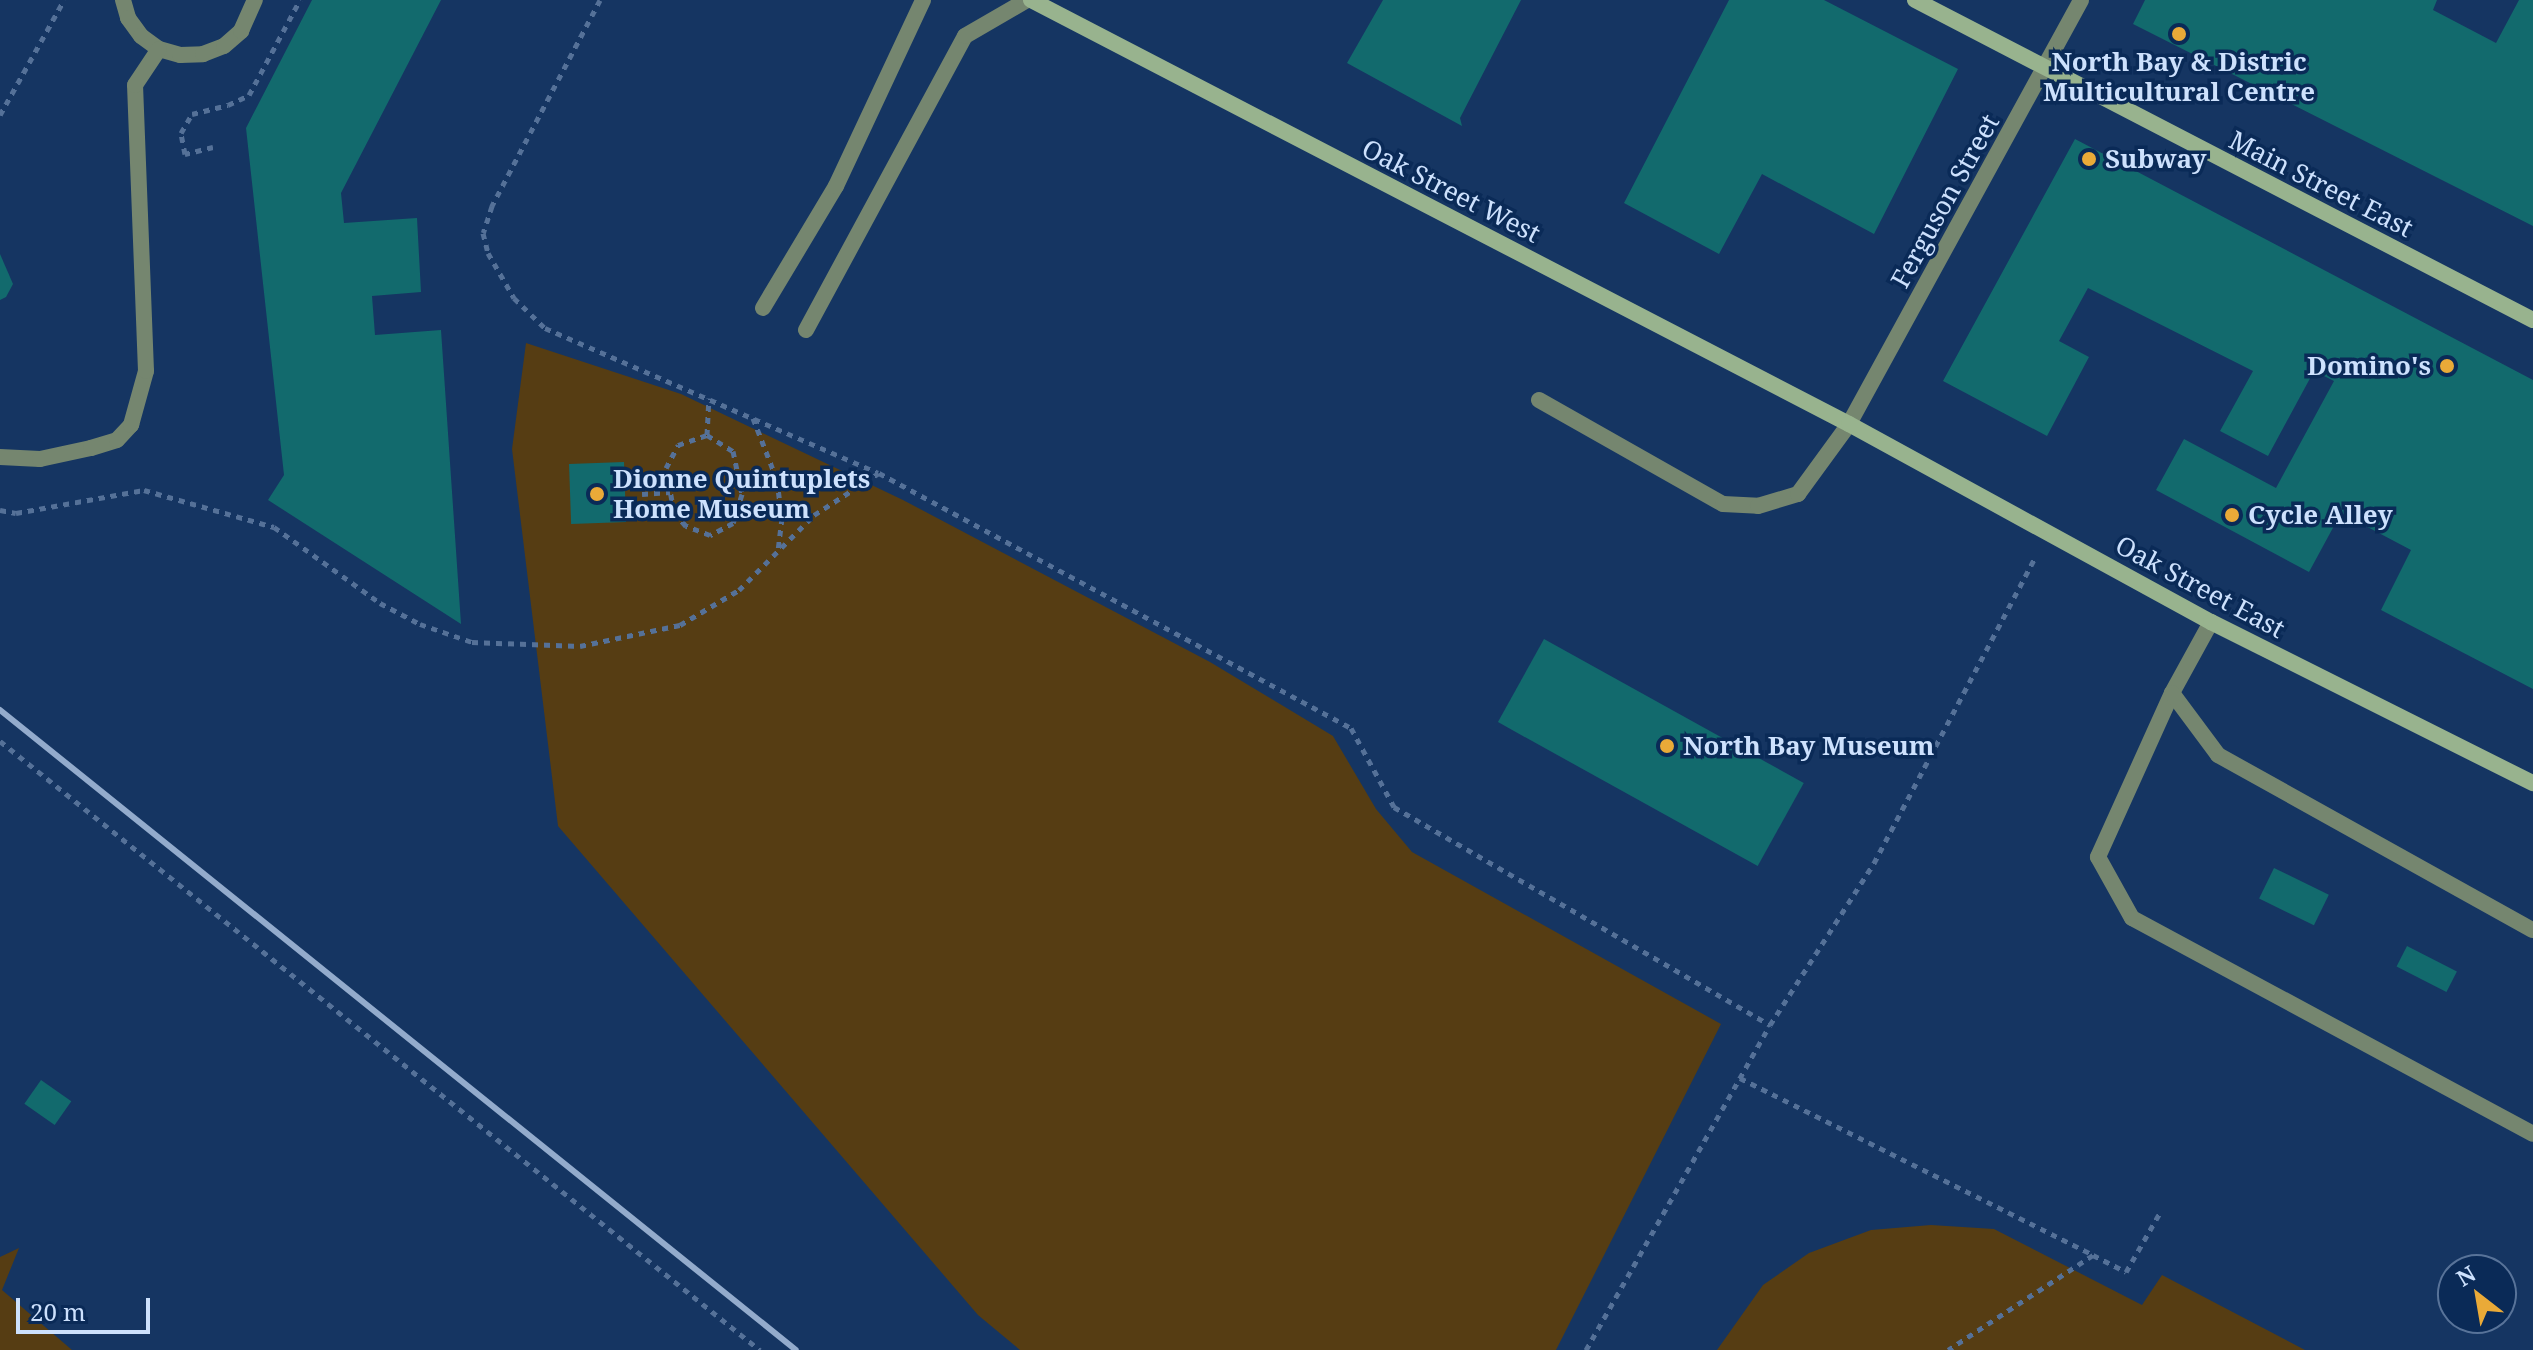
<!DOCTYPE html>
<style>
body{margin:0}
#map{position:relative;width:2533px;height:1350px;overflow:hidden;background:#153562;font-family:"Noto Serif",serif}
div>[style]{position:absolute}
.green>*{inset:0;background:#563d13}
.building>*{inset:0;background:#126a6d;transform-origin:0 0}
.path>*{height:5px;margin-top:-2.5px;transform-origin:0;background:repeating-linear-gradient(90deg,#557198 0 6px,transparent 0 12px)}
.lane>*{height:16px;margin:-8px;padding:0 8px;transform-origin:8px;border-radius:8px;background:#75866f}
.street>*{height:16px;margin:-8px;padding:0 8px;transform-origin:8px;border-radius:8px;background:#75866f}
.secondary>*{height:16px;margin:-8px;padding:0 8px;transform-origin:8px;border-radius:8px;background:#98b38e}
.rail>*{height:6px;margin:-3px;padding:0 3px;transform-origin:3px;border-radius:3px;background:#93abcc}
.dots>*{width:22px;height:22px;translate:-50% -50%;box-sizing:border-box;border:4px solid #0a2a57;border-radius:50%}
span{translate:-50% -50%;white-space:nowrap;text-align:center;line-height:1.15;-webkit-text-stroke:7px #0a2a57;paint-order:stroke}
.poi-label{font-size:26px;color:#cde1fd;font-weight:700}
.left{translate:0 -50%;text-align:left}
.right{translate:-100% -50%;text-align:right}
.street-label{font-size:26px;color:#cde1fd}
.north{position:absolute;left:2437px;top:1254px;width:80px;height:80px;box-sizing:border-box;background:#0a2a57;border:2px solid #587399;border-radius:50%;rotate:329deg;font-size:22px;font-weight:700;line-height:32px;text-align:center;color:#cde1fd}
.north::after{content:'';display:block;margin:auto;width:28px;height:36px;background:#eaaa38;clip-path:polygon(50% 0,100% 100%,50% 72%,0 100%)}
.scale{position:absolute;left:16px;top:1298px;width:134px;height:36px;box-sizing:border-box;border:4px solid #cde1fd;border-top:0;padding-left:10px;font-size:24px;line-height:28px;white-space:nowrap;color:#cde1fd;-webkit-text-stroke:6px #0a2a57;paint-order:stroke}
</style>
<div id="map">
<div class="green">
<i style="clip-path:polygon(526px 343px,681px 394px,903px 500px,1210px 662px,1333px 736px,1376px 809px,1412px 852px,1721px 1024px,1556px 1350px,1020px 1350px,978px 1315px,558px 826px,512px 449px)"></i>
<i style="clip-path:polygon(1931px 1225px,1994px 1229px,2142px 1305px,2162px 1275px,2305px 1350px,1717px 1350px,1763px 1285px,1809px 1253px,1871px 1230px)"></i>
<i style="clip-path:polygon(19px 1248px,2px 1290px,72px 1350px,0 1350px,0 1257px)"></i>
</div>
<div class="building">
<i style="clip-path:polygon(312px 0,441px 0,341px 193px,344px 223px,417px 218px,421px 292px,372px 296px,375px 335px,441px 330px,461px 624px,268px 500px,284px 475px,246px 128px)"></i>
<i style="clip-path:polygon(1383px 0,1521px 0,1460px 118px,1462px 126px,1347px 63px)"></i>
<i style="clip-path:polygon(1729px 0,1824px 0,1958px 69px,1874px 234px,1762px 174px,1719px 254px,1624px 203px)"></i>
<i style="clip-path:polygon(2145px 0,2437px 0,2433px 10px,2496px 43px,2519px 0,2533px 0,2533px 226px,2133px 24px)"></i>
<i style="clip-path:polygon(2075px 139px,2533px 380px,2533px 689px,2381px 610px,2411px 550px,2341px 513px,2309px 572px,2156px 490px,2184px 439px,2276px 488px,2334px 381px,2314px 371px,2268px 456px,2220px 431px,2253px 371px,2088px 288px,2059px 341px,2089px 357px,2047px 436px,1943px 381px)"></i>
<i style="clip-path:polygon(0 254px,13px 284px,6px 297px,0 300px)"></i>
<i style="left:624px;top:462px;width:60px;height:55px;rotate:88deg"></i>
<i style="left:1544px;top:639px;width:297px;height:95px;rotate:29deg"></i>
<i style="left:2274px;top:868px;width:61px;height:34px;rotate:26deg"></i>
<i style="left:2407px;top:946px;width:56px;height:23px;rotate:27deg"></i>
<i style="left:41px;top:1080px;width:37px;height:29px;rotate:35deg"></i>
</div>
<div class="path">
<i style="left:600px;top:0;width:233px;rotate:117.7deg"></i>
<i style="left:492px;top:206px;width:28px;rotate:108deg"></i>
<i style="left:483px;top:233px;width:21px;rotate:76deg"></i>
<i style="left:488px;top:253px;width:52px;rotate:60deg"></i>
<i style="left:514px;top:298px;width:43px;rotate:44.1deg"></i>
<i style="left:545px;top:328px;width:363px;rotate:23.5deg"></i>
<i style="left:0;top:115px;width:132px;rotate:-60.9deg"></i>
<i style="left:213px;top:147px;width:29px;rotate:166deg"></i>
<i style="left:185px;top:154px;width:21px;rotate:-101deg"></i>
<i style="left:181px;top:133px;width:22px;rotate:-60deg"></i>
<i style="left:192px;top:114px;width:37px;rotate:-14deg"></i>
<i style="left:228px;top:105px;width:23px;rotate:-25deg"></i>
<i style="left:249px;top:95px;width:108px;rotate:-61.8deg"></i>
<i style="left:753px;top:418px;width:66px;rotate:68.8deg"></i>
<i style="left:777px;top:480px;width:38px;rotate:83deg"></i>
<i style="left:782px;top:518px;width:33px;rotate:97deg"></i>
<i style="left:707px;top:435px;width:31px;rotate:32deg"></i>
<i style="left:733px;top:451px;width:44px;rotate:78.2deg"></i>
<i style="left:742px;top:494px;width:30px;rotate:107deg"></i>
<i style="left:733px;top:523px;width:26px;rotate:152deg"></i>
<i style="left:710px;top:535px;width:26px;rotate:-159deg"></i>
<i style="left:686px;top:526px;width:18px;rotate:-131deg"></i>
<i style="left:674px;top:512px;width:45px;rotate:-100.3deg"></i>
<i style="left:666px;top:468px;width:26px;rotate:-62deg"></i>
<i style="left:678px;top:445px;width:31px;rotate:-19deg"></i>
<i style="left:707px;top:435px;width:37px;rotate:-87deg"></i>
<i style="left:642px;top:494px;width:28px;rotate:-4deg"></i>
<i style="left:0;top:510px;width:16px;rotate:11deg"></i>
<i style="left:16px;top:513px;width:130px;rotate:-10.2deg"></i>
<i style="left:144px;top:490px;width:135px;rotate:15.9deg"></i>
<i style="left:274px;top:527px;width:130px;rotate:35.6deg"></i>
<i style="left:380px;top:603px;width:45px;rotate:27.7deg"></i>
<i style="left:420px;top:624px;width:55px;rotate:19.1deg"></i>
<i style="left:472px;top:642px;width:108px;rotate:2.1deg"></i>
<i style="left:580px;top:646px;width:102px;rotate:-11.9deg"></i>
<i style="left:680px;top:625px;width:69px;rotate:-30.7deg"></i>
<i style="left:739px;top:590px;width:106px;rotate:-45deg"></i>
<i style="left:814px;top:515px;width:77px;rotate:-32.9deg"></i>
<i style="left:879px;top:473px;width:536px;rotate:28.38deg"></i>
<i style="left:1351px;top:728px;width:90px;rotate:61.4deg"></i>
<i style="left:1394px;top:807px;width:435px;rotate:30.1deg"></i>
<i style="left:0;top:741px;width:974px;rotate:38.71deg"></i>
<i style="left:1740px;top:1078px;width:395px;rotate:26.6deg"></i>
<i style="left:2093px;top:1255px;width:173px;rotate:146.8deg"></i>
<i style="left:2093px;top:1255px;width:37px;rotate:27deg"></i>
<i style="left:2126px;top:1272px;width:70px;rotate:-60.2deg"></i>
<i style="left:1586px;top:1350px;width:373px;rotate:-60.5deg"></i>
<i style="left:1770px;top:1025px;width:193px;rotate:-57.3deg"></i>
<i style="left:1874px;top:863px;width:345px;rotate:-62.2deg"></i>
</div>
<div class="lane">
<i style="left:123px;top:0;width:19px;rotate:74deg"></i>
<i style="left:128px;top:18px;width:22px;rotate:54deg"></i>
<i style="left:141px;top:36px;width:22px;rotate:36deg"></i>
<i style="left:159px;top:49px;width:22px;rotate:16deg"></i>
<i style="left:180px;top:55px;width:23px;rotate:-2deg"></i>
<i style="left:203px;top:54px;width:22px;rotate:-21deg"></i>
<i style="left:224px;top:46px;width:23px;rotate:-41deg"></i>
<i style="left:241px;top:31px;width:34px;rotate:-66deg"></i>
<i style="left:763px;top:308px;width:142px;rotate:-59.1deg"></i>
<i style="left:836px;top:186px;width:205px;rotate:-64.9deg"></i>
<i style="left:806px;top:330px;width:334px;rotate:-61.6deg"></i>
<i style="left:965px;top:36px;width:72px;rotate:-30.1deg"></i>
<i style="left:1539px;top:400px;width:211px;rotate:29.5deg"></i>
<i style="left:1723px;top:504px;width:35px;rotate:3deg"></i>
<i style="left:1758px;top:506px;width:42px;rotate:-16.7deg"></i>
<i style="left:1798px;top:494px;width:87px;rotate:-53.9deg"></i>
<i style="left:0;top:457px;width:40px;rotate:2.9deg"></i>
<i style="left:40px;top:459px;width:52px;rotate:-12.2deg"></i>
<i style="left:91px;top:448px;width:27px;rotate:-17deg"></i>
<i style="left:117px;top:440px;width:21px;rotate:-47deg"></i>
<i style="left:131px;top:425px;width:56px;rotate:-74.5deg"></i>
<i style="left:146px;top:371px;width:286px;rotate:-92.2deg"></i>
<i style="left:135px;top:85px;width:43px;rotate:-56.3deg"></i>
<i style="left:2211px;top:622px;width:81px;rotate:118.8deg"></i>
<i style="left:2172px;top:693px;width:180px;rotate:114.3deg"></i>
<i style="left:2098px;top:857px;width:70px;rotate:60.9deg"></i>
<i style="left:2132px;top:918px;width:455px;rotate:28.3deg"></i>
<i style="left:2172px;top:693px;width:77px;rotate:53.4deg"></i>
<i style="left:2218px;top:755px;width:360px;rotate:29.1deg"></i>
</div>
<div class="street">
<i style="left:1849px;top:424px;width:483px;rotate:-61.3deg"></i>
</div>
<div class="secondary">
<i style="left:1031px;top:0;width:921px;rotate:27.4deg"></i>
<i style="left:1849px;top:424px;width:413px;rotate:28.7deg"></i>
<i style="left:2211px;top:622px;width:360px;rotate:26.6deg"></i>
<i style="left:1915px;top:0;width:696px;rotate:27.38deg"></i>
</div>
<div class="rail">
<i style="left:0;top:710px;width:1021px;rotate:38.8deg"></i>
</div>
<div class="dots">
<i style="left:2179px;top:34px;background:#eaaa38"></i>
<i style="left:2089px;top:159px;background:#eaaa38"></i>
<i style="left:2447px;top:366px;background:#eaaa38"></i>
<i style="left:597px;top:494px;background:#eaaa38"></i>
<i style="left:2232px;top:515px;background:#eaaa38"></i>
<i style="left:1667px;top:746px;background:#eaaa38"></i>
</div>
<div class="poi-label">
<span style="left:2179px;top:77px">North Bay &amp; Distric<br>Multicultural Centre</span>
<span class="left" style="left:2105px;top:159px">Subway</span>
<span class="right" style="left:2431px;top:366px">Domino's</span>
<span class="left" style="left:613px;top:494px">Dionne Quintuplets<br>Home Museum</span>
<span class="left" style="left:2248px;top:515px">Cycle Alley</span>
<span class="left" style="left:1683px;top:746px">North Bay Museum</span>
</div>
<div class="street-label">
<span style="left:2321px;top:184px;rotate:27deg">Main Street East</span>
<span style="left:1451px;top:191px;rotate:27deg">Oak Street West</span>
<span style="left:1945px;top:201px;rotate:-61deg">Ferguson Street</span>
<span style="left:2200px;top:587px;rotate:28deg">Oak Street East</span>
</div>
<div class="north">N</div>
<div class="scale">20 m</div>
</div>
